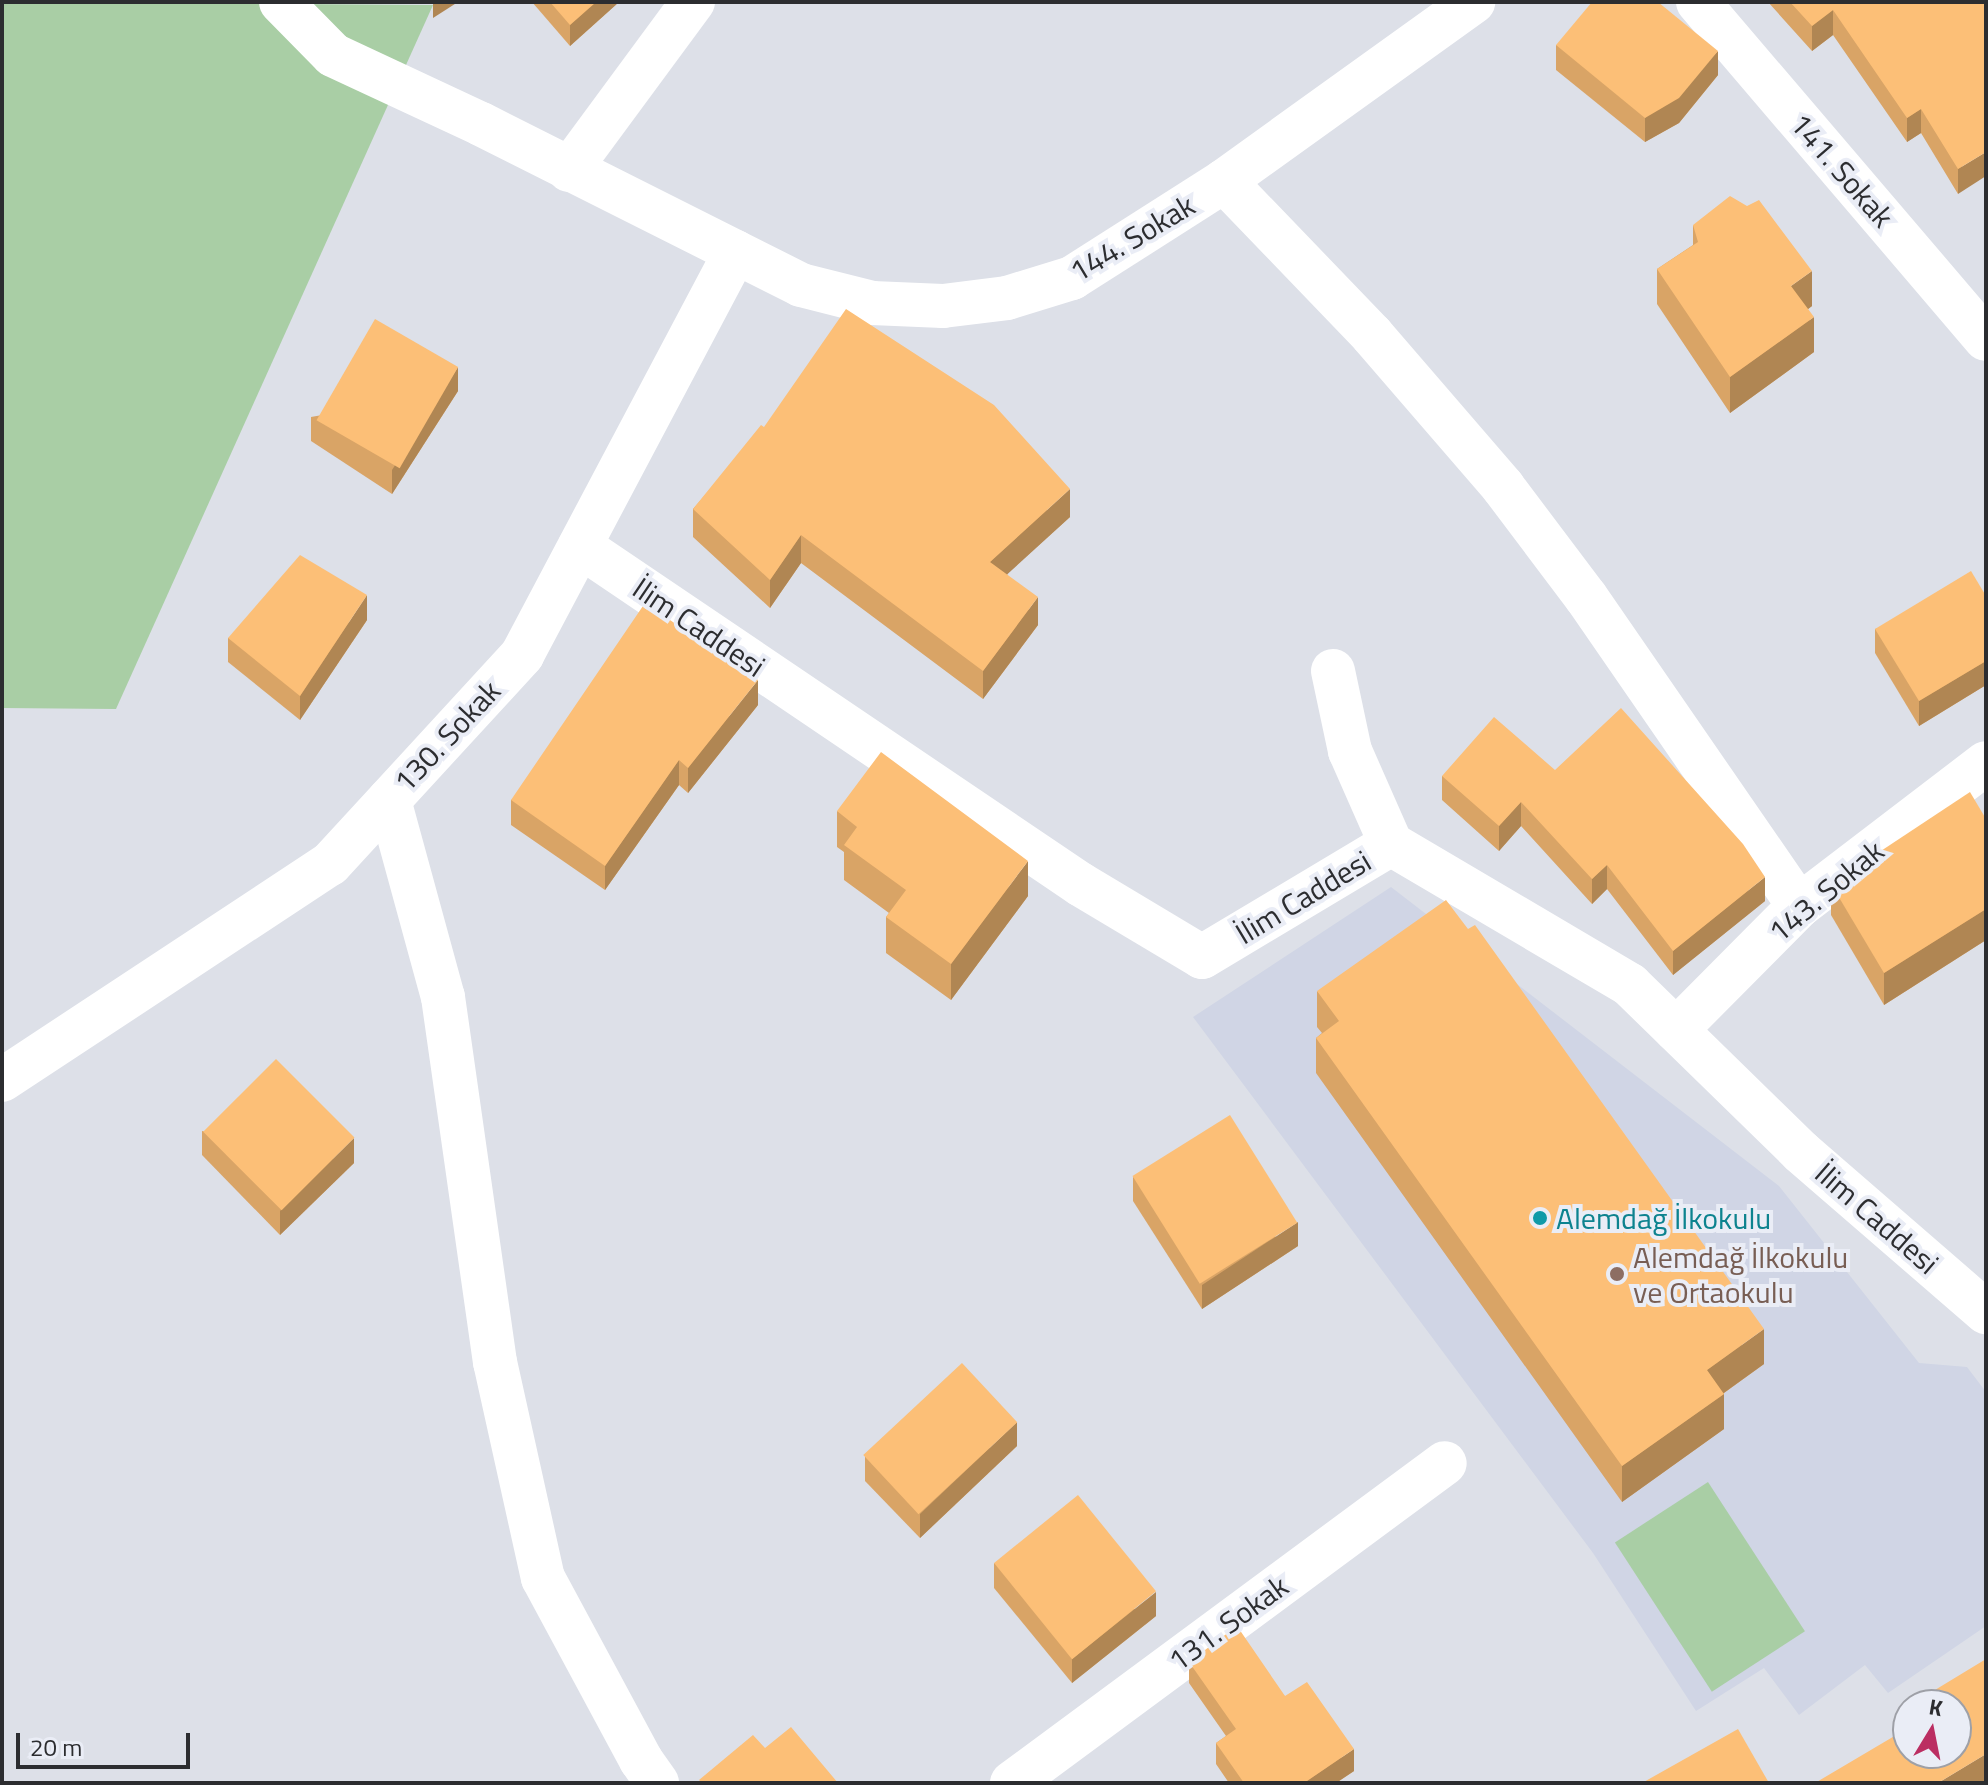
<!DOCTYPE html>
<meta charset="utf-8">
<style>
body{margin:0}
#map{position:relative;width:1988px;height:1785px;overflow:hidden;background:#dde0e8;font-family:"Titillium Web",sans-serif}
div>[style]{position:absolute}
.built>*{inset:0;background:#d0d5e5}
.green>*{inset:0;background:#a9cea5;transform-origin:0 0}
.street>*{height:44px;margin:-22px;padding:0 22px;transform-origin:22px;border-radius:22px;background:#fff}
.wall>*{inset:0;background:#d9a466}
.shaded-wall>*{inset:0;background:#b08653}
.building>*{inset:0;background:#fcbf77;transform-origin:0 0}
.dots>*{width:22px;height:22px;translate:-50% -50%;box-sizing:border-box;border:4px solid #eaedf6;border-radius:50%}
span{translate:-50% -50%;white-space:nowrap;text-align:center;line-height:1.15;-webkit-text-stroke:8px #eaedf6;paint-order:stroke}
.street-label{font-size:30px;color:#2c2d30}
.culture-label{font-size:30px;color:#0d838f}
.left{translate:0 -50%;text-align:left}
.education-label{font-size:30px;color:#785e54}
.frame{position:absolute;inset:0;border:4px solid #2c2d30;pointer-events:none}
.north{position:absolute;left:1892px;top:1689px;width:80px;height:80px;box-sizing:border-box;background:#eaedf6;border:2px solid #9ea0a7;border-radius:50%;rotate:10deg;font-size:22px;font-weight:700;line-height:32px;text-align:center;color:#2c2d30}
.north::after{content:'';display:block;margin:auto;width:28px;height:36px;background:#bb2e62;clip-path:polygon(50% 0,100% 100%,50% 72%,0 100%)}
.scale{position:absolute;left:16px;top:1733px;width:174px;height:36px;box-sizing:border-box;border:4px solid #2c2d30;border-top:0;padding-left:10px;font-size:24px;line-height:28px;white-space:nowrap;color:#2c2d30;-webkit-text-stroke:6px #eaedf6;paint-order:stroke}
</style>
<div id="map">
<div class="built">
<i style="clip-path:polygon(1391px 887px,1779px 1186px,1919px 1363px,1967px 1367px,1986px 1392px,1986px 1626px,1888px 1693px,1865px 1665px,1799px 1715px,1764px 1668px,1696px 1711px,1593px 1553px,1193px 1017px)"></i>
</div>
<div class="green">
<i style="clip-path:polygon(2px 2px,433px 5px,116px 709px,2px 708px)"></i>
<i style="left:1708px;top:1482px;width:178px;height:111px;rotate:57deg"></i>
</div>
<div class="street">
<i style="left:281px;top:2px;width:74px;rotate:45.5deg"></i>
<i style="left:333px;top:55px;width:163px;rotate:25deg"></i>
<i style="left:481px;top:124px;width:358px;rotate:26.7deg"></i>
<i style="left:801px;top:285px;width:73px;rotate:14.2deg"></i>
<i style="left:872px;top:303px;width:71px;rotate:2.4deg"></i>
<i style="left:943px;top:306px;width:64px;rotate:-7.1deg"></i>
<i style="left:1007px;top:298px;width:68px;rotate:-17.1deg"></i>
<i style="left:1072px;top:278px;width:180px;rotate:-32.5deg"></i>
<i style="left:1224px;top:181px;width:307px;rotate:-35.7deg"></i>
<i style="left:1698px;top:2px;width:443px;rotate:49.5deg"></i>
<i style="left:569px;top:170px;width:209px;rotate:-53.6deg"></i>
<i style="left:1224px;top:181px;width:214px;rotate:46.1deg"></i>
<i style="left:1372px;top:335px;width:201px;rotate:49.2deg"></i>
<i style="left:1503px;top:487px;width:138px;rotate:53deg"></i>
<i style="left:1586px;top:597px;width:375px;rotate:55.4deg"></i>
<i style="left:580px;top:546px;width:604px;rotate:34.06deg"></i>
<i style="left:1080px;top:884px;width:142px;rotate:30.9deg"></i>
<i style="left:1202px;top:957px;width:220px;rotate:-30.9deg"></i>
<i style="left:1391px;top:844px;width:277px;rotate:30.5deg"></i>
<i style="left:1630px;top:985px;width:239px;rotate:44.3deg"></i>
<i style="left:1801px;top:1152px;width:245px;rotate:40.9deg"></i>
<i style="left:1333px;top:671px;width:82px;rotate:78deg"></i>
<i style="left:1350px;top:751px;width:102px;rotate:66.2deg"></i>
<i style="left:389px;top:800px;width:204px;rotate:74.7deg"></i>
<i style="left:443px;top:997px;width:369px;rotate:81.9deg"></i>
<i style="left:495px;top:1362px;width:221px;rotate:77.5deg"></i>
<i style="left:543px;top:1578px;width:207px;rotate:61.7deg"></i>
<i style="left:641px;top:1760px;width:28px;rotate:55deg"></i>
<i style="left:1676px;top:1030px;width:175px;rotate:-45.2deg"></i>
<i style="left:1799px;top:906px;width:235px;rotate:-37.4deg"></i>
<i style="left:2px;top:1080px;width:393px;rotate:-33.4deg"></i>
<i style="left:330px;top:864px;width:284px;rotate:-47.4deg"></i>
<i style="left:522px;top:655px;width:456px;rotate:-62.1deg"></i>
<i style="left:1012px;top:1783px;width:538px;rotate:-36.47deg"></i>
</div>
<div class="wall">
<i style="clip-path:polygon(532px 2px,619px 2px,570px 46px)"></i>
<i style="clip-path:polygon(1768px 2px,1986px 2px,1958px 194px,1921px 133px,1907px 142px,1833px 35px,1812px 51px)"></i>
<i style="clip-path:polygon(1556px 45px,1718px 75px,1679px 123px,1645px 142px,1556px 70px)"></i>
<i style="clip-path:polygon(1693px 225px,1812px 306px,1808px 309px,1814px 352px,1730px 413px,1657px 304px,1657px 269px,1693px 245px)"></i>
<i style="clip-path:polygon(458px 391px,392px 494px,311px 441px,311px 417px)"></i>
<i style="clip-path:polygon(764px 427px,1070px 517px,1007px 574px,1038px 625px,983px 699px,801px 563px,770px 608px,693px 537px,693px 509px)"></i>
<i style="clip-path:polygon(1986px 596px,1986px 685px,1919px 726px,1875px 653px,1875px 629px)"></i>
<i style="clip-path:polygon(367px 620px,300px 720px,228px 662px,228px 638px)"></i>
<i style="clip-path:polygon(758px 705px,688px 793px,679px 785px,605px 890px,511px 825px,511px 800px)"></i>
<i style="clip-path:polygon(1555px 770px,1765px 901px,1673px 975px,1607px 889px,1592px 904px,1521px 826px,1499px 851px,1442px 800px,1442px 776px)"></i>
<i style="clip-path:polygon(837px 811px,1028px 896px,951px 1000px,886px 953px,886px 917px,889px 913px,844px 880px,844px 852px,837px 847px)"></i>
<i style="clip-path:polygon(1986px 819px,1986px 940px,1884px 1005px,1831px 915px,1831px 884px)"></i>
<i style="clip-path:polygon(1317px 991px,1764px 1364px,1724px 1393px,1724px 1429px,1622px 1502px,1316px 1073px,1316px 1038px,1322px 1033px,1317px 1027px)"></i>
<i style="clip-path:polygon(202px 1131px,354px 1163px,280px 1235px,202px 1155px)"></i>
<i style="clip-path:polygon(1133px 1177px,1298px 1246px,1202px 1309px,1133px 1201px)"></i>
<i style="clip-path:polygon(1017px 1446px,920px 1538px,865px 1481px,865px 1457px)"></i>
<i style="clip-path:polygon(994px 1563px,1156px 1616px,1072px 1683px,994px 1588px)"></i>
<i style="clip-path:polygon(1189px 1662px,1285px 1696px,1354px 1771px,1336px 1783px,1229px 1783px,1216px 1764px,1216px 1743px,1226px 1736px,1189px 1683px)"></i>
<i style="clip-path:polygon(1930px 1693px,1956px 1705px,1930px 1705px)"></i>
</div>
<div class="shaded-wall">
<i style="clip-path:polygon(433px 2px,458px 2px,433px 18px)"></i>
<i style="clip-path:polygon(596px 2px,619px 2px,570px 46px,570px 25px)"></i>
<i style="clip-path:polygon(1833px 10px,1833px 35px,1812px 51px,1812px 26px)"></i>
<i style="clip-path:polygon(1718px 51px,1718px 75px,1679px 123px,1645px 142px,1645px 118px)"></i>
<i style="clip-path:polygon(1921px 109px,1921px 133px,1907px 142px,1907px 118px)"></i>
<i style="clip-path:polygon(1986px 152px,1986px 176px,1958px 194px,1958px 169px)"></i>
<i style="clip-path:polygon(1812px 271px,1812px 306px,1791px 322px,1791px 286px)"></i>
<i style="clip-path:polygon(1814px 317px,1814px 352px,1730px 413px,1730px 377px)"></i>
<i style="clip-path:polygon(458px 367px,458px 391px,392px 494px,392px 470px)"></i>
<i style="clip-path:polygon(1070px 489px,1070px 517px,990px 590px,990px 562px)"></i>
<i style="clip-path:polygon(801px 535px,801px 563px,770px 608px,770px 580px)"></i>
<i style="clip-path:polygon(367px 595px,367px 620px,300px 720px,300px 696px)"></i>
<i style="clip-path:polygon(1038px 597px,1038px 625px,983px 699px,983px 671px)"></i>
<i style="clip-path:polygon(1986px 661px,1986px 685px,1919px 726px,1919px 701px)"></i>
<i style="clip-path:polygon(758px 680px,758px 705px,688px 793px,688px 768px)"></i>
<i style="clip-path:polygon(679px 760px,679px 785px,605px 890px,605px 866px)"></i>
<i style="clip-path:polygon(1521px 802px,1521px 826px,1499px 851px,1499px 826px)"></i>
<i style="clip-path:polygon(1028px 861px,1028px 896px,951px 1000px,951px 964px)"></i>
<i style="clip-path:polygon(1607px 865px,1607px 889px,1592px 904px,1592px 879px)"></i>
<i style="clip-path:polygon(1765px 877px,1765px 901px,1673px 975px,1673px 951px)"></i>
<i style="clip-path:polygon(1986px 909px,1986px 940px,1884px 1005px,1884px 973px)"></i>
<i style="clip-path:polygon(354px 1138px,354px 1163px,280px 1235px,280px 1211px)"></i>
<i style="clip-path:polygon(1298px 1222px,1298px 1246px,1202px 1309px,1202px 1285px)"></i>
<i style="clip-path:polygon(1764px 1329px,1764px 1364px,1707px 1405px,1707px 1370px)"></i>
<i style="clip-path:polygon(1724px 1394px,1724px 1429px,1622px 1502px,1622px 1466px)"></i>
<i style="clip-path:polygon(1017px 1422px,1017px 1446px,920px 1538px,920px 1514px)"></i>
<i style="clip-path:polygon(1156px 1592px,1156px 1616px,1072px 1683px,1072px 1659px)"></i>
<i style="clip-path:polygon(1354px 1749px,1354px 1771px,1336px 1783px,1304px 1783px)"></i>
<i style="clip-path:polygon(1986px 1754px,1986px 1783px,1938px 1783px)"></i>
</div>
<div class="building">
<i style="clip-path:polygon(550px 2px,596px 2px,570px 25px)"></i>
<i style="clip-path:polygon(1592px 2px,1658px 2px,1718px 51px,1679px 98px,1645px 118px,1556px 45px)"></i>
<i style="clip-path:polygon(1790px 2px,1986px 2px,1986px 152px,1958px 169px,1921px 109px,1907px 118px,1833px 10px,1812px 26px)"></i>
<i style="clip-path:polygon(1730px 196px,1747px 206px,1759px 200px,1812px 271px,1791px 286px,1814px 317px,1730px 377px,1657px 269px,1698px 242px,1693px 225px)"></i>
<i style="clip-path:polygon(846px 309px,994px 405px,1070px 489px,990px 562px,1038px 597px,983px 671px,801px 535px,770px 580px,693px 509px,761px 425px,764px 427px)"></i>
<i style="left:375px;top:319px;width:96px;height:117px;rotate:30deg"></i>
<i style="clip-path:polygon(300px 555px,367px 595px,300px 696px,228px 638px)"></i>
<i style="clip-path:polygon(1971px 571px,1986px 596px,1986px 661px,1919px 701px,1875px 629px)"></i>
<i style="clip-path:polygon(645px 603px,758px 680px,688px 768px,679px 760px,605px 866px,511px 800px)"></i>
<i style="clip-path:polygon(1621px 708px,1743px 844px,1765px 877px,1673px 951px,1607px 865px,1592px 879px,1521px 802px,1499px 826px,1442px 776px,1494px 717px,1555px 770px)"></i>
<i style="clip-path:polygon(881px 752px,1028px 861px,951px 964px,886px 917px,906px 890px,844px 845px,857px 827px,837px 811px)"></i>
<i style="clip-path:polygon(1970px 792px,1986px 819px,1986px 909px,1884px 973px,1831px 884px)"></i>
<i style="clip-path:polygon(1446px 900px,1468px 929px,1475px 925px,1764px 1329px,1707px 1370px,1724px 1394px,1622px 1466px,1316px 1038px,1339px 1021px,1317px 991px)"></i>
<i style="left:276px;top:1059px;width:111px;height:103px;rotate:45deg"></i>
<i style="left:1230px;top:1115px;width:127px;height:115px;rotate:58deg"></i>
<i style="left:962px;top:1363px;width:81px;height:135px;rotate:47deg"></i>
<i style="left:1078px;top:1495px;width:124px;height:108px;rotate:51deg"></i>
<i style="clip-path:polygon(1237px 1626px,1285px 1696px,1307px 1682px,1354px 1749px,1304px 1783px,1244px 1783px,1216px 1743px,1236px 1729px,1189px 1662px)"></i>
<i style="clip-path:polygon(1986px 1659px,1986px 1754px,1938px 1783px,1815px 1783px,1908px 1728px,1908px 1753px,1956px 1753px,1956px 1705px,1938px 1705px,1930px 1693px)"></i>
<i style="clip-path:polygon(791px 1727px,838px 1783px,702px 1783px,699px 1780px,753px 1735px,765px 1748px)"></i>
<i style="clip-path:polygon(1738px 1729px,1769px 1783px,1642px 1783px)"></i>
</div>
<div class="dots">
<i style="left:1540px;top:1218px;background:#0f9aa8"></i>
<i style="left:1617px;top:1274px;background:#8d6e63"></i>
</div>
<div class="street-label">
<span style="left:1842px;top:170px;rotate:49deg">141. Sokak</span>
<span style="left:1132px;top:238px;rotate:-31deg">144. Sokak</span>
<span style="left:699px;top:627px;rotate:34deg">İlim Caddesi</span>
<span style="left:447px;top:736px;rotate:-47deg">130. Sokak</span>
<span style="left:1826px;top:891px;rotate:-40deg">143. Sokak</span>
<span style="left:1303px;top:897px;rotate:-31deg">İlim Caddesi</span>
<span style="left:1877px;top:1218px;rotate:41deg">İlim Caddesi</span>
<span style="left:1228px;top:1623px;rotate:-36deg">131. Sokak</span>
</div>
<div class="culture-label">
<span class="left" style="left:1556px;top:1218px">Alemdağ İlkokulu</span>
</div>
<div class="education-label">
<span class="left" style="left:1633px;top:1274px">Alemdağ İlkokulu<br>ve Ortaokulu</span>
</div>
<div class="frame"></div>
<div class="north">K</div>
<div class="scale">20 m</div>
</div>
